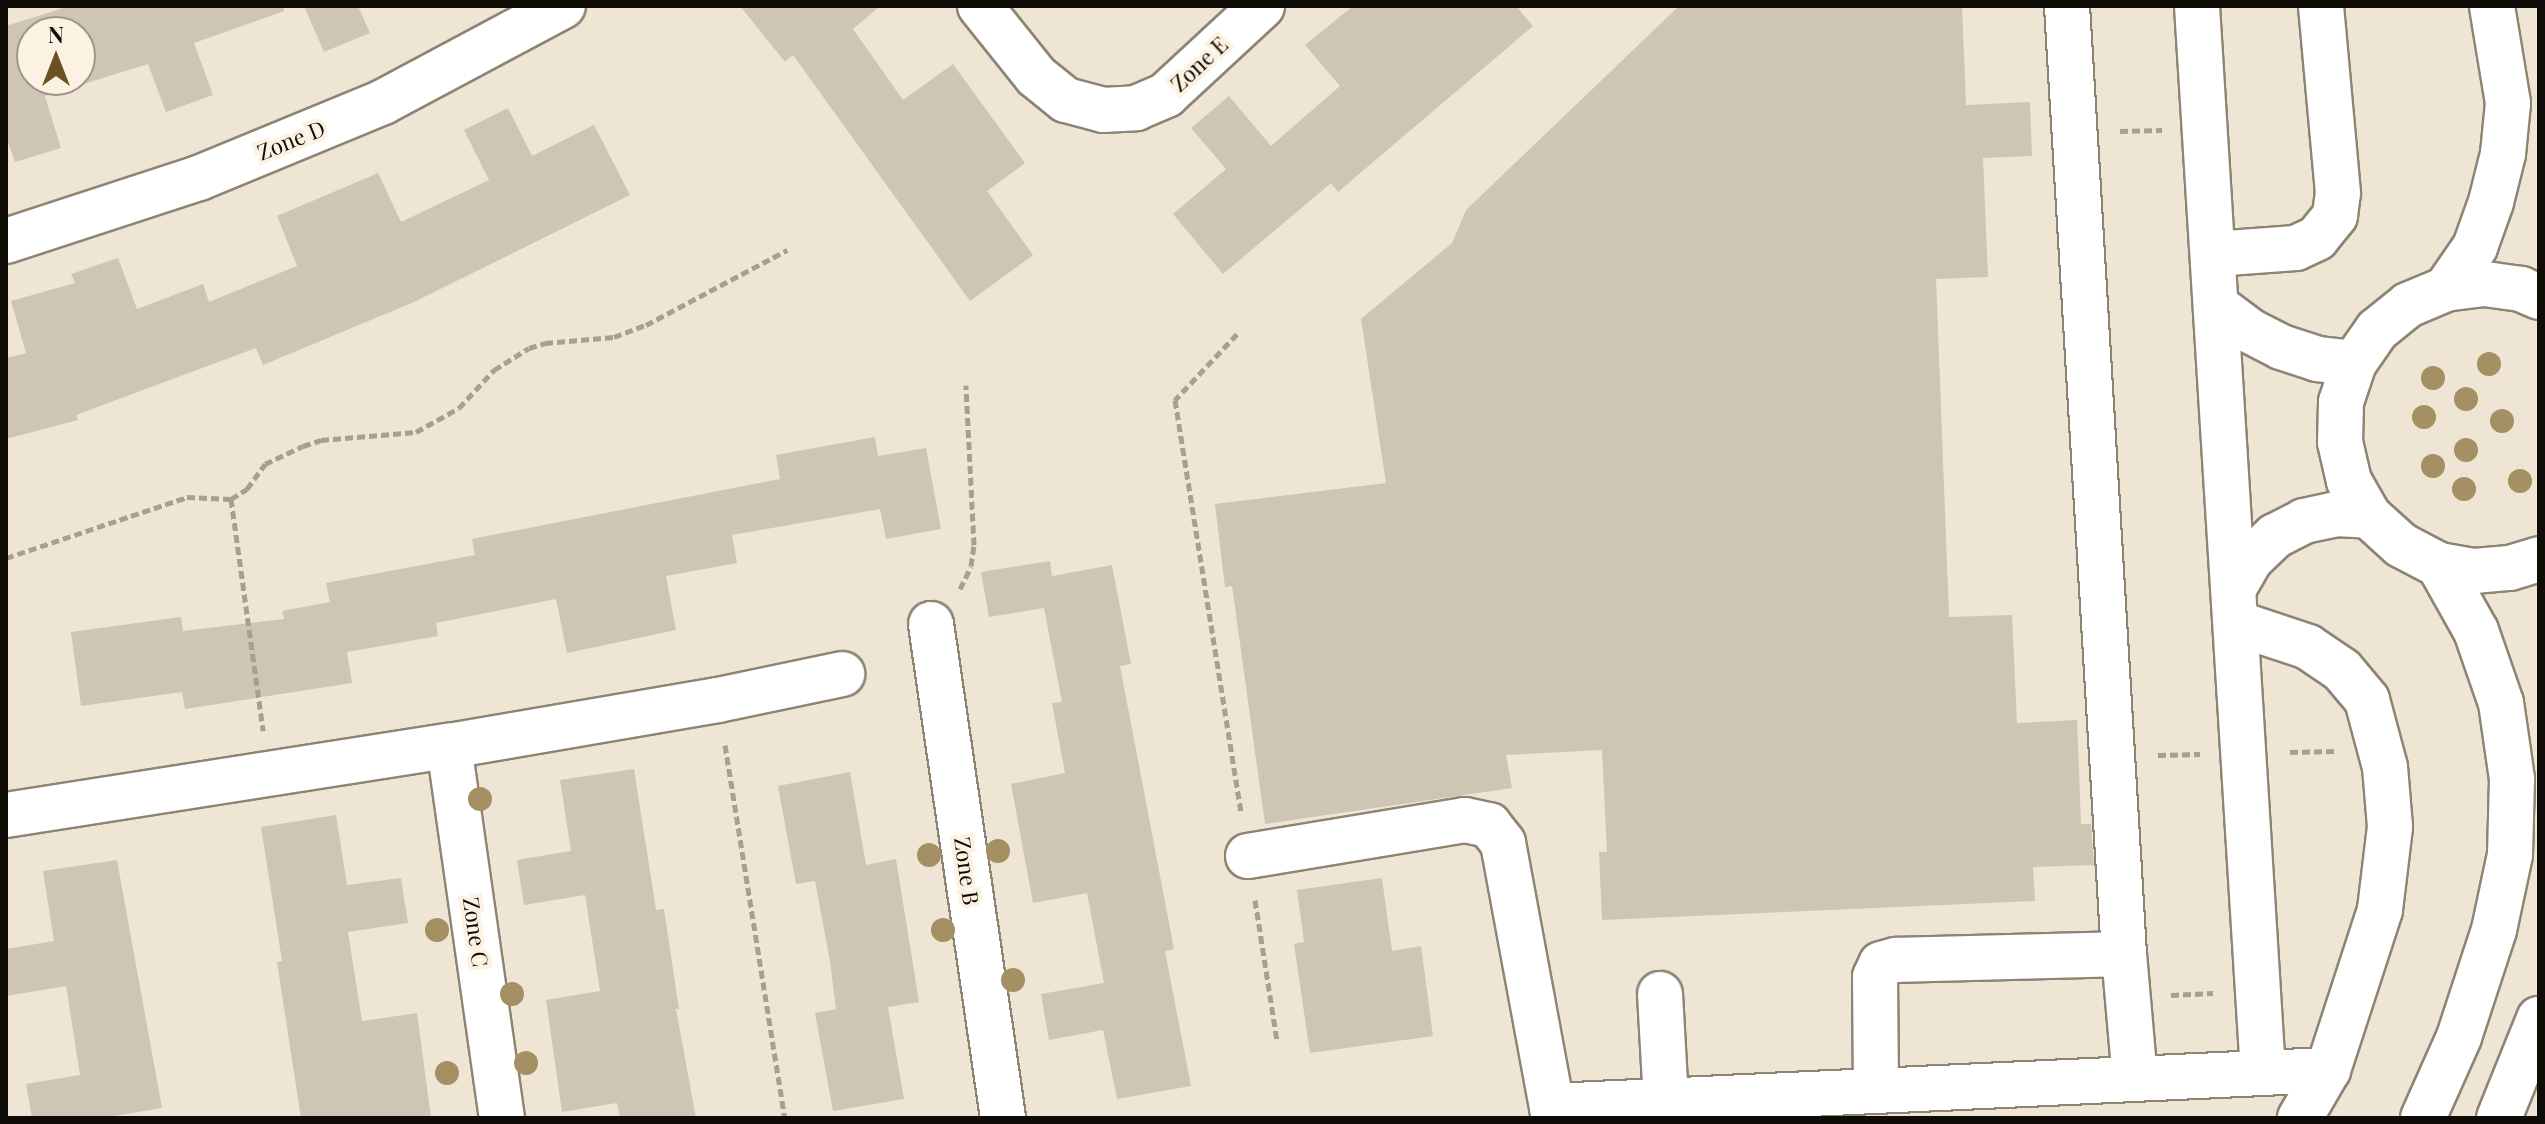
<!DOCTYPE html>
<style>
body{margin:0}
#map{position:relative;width:2545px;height:1124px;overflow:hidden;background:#efe5d4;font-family:"Playfair Display",serif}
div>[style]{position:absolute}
.building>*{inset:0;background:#cfc5b4}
.path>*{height:5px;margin-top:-2.5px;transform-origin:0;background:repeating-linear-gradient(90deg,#a69f92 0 8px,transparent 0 12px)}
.roads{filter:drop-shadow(2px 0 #8d8474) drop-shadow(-2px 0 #8d8474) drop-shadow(0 2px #8d8474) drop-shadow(0 -2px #8d8474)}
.minor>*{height:44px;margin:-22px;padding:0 22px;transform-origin:22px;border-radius:22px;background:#fff}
.trees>*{width:24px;height:24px;margin:-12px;border-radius:50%;background:#a49063}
span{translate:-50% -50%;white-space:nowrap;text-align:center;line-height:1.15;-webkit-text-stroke:8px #fcf2e1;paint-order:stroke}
.street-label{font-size:22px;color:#0f0c07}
.frame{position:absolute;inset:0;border:8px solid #0f0c07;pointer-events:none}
.north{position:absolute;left:16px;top:16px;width:80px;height:80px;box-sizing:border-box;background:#fcf2e1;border:2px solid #9d968a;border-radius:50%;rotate:0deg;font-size:22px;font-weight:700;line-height:32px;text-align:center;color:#0f0c07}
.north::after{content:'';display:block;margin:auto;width:28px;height:36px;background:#6a5222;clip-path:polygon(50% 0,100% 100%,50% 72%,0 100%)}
</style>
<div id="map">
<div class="building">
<i style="clip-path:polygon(evenodd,70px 6px,283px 6px,284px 11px,194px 43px,213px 95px,166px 112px,148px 64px,45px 96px,61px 148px,15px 162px,6px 136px,6px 26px,70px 6px,32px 32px,80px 32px,80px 80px,32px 80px,32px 32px)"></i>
<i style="clip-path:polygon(304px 6px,358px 6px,370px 33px,324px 52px)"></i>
<i style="clip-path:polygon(740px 6px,880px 6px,853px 29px,903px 100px,953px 64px,1025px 163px,987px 191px,1033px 255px,970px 301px,793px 55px,785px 62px)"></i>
<i style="clip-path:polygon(1353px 6px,1516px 6px,1533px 26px,1338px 192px,1331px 183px,1223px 274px,1173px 214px,1226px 169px,1191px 128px,1229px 96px,1271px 146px,1340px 86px,1305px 45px)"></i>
<i style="clip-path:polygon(1679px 6px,1962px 6px,1966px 105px,2030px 102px,2032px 156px,1983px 158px,1988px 277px,1936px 279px,1949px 617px,2012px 615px,2017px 723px,2077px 720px,2081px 824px,2091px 824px,2094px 865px,2033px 867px,2035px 901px,1602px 920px,1599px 852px,1607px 852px,1602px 750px,1506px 755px,1512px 788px,1265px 824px,1232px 586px,1225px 587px,1215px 504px,1386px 483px,1361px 319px,1452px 243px,1466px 210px)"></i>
<i style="clip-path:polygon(508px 108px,532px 156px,594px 125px,630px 195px,414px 302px,263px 365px,256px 348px,76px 415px,78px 420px,6px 439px,6px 358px,26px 353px,11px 301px,75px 283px,71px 274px,118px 258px,137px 309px,203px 284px,209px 302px,297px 266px,277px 216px,378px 173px,401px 222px,489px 180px,464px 130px)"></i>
<i style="clip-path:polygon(875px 437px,878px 456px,926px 448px,941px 529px,886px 539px,880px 509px,732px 535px,737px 563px,666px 576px,676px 630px,567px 653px,556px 599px,436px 623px,438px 636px,347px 652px,352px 683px,185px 709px,182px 692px,81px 706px,71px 632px,181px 617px,183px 631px,284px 619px,282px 611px,330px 602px,326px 583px,475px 555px,472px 539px,780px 479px,776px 455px)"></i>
<i style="clip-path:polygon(1050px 561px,1052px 576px,1112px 565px,1131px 664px,1120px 666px,1174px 949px,1165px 951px,1191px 1086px,1117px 1099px,1103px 1030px,1049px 1040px,1041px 994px,1104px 983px,1087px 893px,1033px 903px,1011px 784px,1065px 773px,1052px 703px,1062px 702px,1044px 608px,989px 617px,981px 572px)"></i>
<i style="clip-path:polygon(634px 769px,656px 910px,664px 909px,679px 1009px,676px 1009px,696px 1118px,620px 1118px,617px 1103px,562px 1112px,546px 1000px,600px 991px,585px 895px,524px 905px,517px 860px,571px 851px,560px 780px)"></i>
<i style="clip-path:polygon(850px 772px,866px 865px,896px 859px,919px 1002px,888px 1007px,904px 1099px,833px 1111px,815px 1013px,836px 1009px,830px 961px,815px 881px,796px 884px,778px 786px)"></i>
<i style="clip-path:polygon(336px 815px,347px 885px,401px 878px,408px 923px,348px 932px,362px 1021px,417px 1013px,431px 1118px,301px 1118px,277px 962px,282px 961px,261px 827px)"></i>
<i style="clip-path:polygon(117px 860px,162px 1108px,102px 1118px,32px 1118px,26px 1084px,80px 1075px,66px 986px,6px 996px,6px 949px,54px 941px,43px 871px)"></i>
<i style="clip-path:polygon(1382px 878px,1392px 951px,1421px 946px,1433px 1036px,1310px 1053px,1294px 944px,1304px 942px,1297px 890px)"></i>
</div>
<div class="path">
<i style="left:2120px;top:131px;width:42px;rotate:-1.4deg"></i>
<i style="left:1237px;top:334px;width:91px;rotate:133.2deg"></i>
<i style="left:1175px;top:400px;width:416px;rotate:80.9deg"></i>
<i style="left:231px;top:499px;width:234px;rotate:82.1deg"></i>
<i style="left:6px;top:558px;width:191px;rotate:-18.6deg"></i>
<i style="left:187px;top:497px;width:44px;rotate:2.6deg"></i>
<i style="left:231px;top:499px;width:19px;rotate:-32deg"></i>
<i style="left:247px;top:489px;width:31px;rotate:-54deg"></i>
<i style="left:265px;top:464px;width:42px;rotate:-25.3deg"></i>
<i style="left:303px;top:446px;width:19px;rotate:-18deg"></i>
<i style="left:321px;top:440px;width:95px;rotate:-4.8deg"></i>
<i style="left:416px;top:432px;width:49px;rotate:-29.2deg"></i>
<i style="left:459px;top:408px;width:52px;rotate:-47.4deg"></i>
<i style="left:494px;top:370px;width:41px;rotate:-32.2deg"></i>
<i style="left:529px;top:348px;width:17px;rotate:-17deg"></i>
<i style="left:545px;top:343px;width:69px;rotate:-5deg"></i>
<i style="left:614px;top:337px;width:34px;rotate:-21deg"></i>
<i style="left:646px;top:325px;width:160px;rotate:-28deg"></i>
<i style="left:960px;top:589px;width:25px;rotate:-64deg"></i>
<i style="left:971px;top:566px;width:21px;rotate:-82deg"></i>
<i style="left:974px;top:545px;width:160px;rotate:-92.9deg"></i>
<i style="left:725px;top:745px;width:378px;rotate:80.9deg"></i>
<i style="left:2290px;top:752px;width:46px;rotate:-1.2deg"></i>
<i style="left:2158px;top:755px;width:42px;rotate:-1.4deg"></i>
<i style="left:1255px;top:900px;width:142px;rotate:81.1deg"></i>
<i style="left:2171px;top:995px;width:42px;rotate:-2.7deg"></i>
</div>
<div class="roads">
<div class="minor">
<i style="left:980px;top:6px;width:90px;rotate:51.3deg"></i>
<i style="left:1036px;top:76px;width:38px;rotate:39deg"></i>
<i style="left:1066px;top:100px;width:38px;rotate:15deg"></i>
<i style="left:1103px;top:110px;width:33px;rotate:-3deg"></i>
<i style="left:1136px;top:108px;width:33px;rotate:-23deg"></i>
<i style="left:1166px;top:95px;width:131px;rotate:-42.8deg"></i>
<i style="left:2067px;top:6px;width:950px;rotate:86.56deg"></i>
<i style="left:2124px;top:954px;width:125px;rotate:85deg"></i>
<i style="left:2197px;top:6px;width:1069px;rotate:86.46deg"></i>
<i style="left:6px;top:241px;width:203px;rotate:-18.1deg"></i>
<i style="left:199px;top:178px;width:199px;rotate:-22.4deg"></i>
<i style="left:383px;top:102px;width:204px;rotate:-28.1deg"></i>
<i style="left:2214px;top:254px;width:82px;rotate:-4.2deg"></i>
<i style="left:2296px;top:248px;width:23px;rotate:-25deg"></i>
<i style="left:2317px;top:238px;width:28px;rotate:-51deg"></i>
<i style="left:2335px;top:216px;width:23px;rotate:-83deg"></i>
<i style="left:2338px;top:193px;width:188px;rotate:-95.2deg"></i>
<i style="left:2446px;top:289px;width:51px;rotate:-55.4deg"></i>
<i style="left:2475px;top:247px;width:48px;rotate:-70.4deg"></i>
<i style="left:2491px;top:202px;width:49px;rotate:-76deg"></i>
<i style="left:2503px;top:154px;width:51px;rotate:-84.4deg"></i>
<i style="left:2508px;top:103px;width:98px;rotate:-99.4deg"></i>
<i style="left:2539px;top:297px;width:20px;rotate:-156deg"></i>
<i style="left:2521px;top:289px;width:37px;rotate:-172deg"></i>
<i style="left:2484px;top:284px;width:38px;rotate:173deg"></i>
<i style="left:2446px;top:289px;width:41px;rotate:157.2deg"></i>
<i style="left:2408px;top:305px;width:40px;rotate:141deg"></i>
<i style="left:2377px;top:330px;width:40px;rotate:124.9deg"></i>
<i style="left:2354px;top:363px;width:41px;rotate:108.4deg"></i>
<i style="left:2341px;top:402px;width:40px;rotate:91.4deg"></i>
<i style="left:2340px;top:442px;width:40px;rotate:77deg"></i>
<i style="left:2349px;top:481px;width:40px;rotate:60.3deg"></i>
<i style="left:2369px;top:516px;width:43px;rotate:42.2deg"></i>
<i style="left:2401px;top:545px;width:43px;rotate:27.8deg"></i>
<i style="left:2439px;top:565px;width:36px;rotate:10deg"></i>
<i style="left:2474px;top:571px;width:36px;rotate:-5deg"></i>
<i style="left:2510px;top:568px;width:30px;rotate:-17deg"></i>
<i style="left:2218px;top:307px;width:38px;rotate:37deg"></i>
<i style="left:2248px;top:330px;width:37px;rotate:27deg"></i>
<i style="left:2281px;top:347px;width:38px;rotate:18deg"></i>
<i style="left:2317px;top:359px;width:37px;rotate:6deg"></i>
<i style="left:2234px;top:588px;width:34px;rotate:-60deg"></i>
<i style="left:2251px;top:559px;width:33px;rotate:-44deg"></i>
<i style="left:2275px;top:536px;width:33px;rotate:-27deg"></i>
<i style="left:2304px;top:521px;width:33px;rotate:-12deg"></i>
<i style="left:2336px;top:514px;width:33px;rotate:3deg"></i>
<i style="left:2236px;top:623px;width:76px;rotate:18.4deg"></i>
<i style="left:2308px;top:647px;width:41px;rotate:34.1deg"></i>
<i style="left:2342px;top:670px;width:39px;rotate:50deg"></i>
<i style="left:2367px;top:700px;width:69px;rotate:75deg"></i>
<i style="left:2385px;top:767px;width:60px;rotate:85.2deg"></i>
<i style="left:2390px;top:827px;width:84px;rotate:96.9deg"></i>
<i style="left:2380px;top:910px;width:168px;rotate:108deg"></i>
<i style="left:2328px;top:1070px;width:56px;rotate:120.3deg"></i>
<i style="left:931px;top:624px;width:499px;rotate:81.7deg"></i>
<i style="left:449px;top:746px;width:376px;rotate:81.9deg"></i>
<i style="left:6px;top:815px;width:448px;rotate:-8.9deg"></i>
<i style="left:449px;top:746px;width:273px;rotate:-9.7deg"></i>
<i style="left:718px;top:700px;width:127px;rotate:-11.8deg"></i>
<i style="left:1248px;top:856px;width:220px;rotate:-9.4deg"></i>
<i style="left:1465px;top:820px;width:25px;rotate:12deg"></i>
<i style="left:1489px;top:825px;width:23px;rotate:52deg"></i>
<i style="left:1503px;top:843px;width:280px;rotate:79.5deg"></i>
<i style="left:1660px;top:994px;width:107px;rotate:86.8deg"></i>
<i style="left:1876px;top:1090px;width:113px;rotate:-90.5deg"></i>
<i style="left:1875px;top:977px;width:14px;rotate:-65deg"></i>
<i style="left:1881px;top:964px;width:16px;rotate:-15deg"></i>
<i style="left:1896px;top:960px;width:228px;rotate:-1.5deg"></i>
<i style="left:1552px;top:1106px;width:777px;rotate:-2.66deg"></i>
<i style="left:2423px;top:1118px;width:89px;rotate:-66deg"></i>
<i style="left:2459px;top:1037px;width:113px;rotate:-71.9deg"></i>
<i style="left:2494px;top:930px;width:77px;rotate:-78deg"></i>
<i style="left:2510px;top:855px;width:76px;rotate:-88.5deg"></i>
<i style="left:2512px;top:779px;width:77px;rotate:-98.2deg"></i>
<i style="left:2501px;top:703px;width:76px;rotate:-109.1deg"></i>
<i style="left:2476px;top:631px;width:76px;rotate:-119.3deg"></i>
<i style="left:2499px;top:1118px;width:107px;rotate:-68deg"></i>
</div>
</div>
<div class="trees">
<i style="left:2489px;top:364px"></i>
<i style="left:2433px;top:378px"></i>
<i style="left:2466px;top:399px"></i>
<i style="left:2424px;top:417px"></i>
<i style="left:2502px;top:421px"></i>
<i style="left:2466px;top:450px"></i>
<i style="left:2433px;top:466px"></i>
<i style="left:2520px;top:481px"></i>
<i style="left:2464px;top:489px"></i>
<i style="left:480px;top:799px"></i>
<i style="left:998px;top:851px"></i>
<i style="left:929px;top:855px"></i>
<i style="left:437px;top:930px"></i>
<i style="left:943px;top:930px"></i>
<i style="left:1013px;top:980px"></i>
<i style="left:512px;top:994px"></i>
<i style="left:526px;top:1063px"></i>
<i style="left:447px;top:1073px"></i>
</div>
<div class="street-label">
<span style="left:1199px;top:64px;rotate:-43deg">Zone E</span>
<span style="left:291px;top:140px;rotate:-22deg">Zone D</span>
<span style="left:967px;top:871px;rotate:82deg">Zone B</span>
<span style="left:476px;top:932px;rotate:82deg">Zone C</span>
</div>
<div class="frame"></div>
<div class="north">N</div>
</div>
